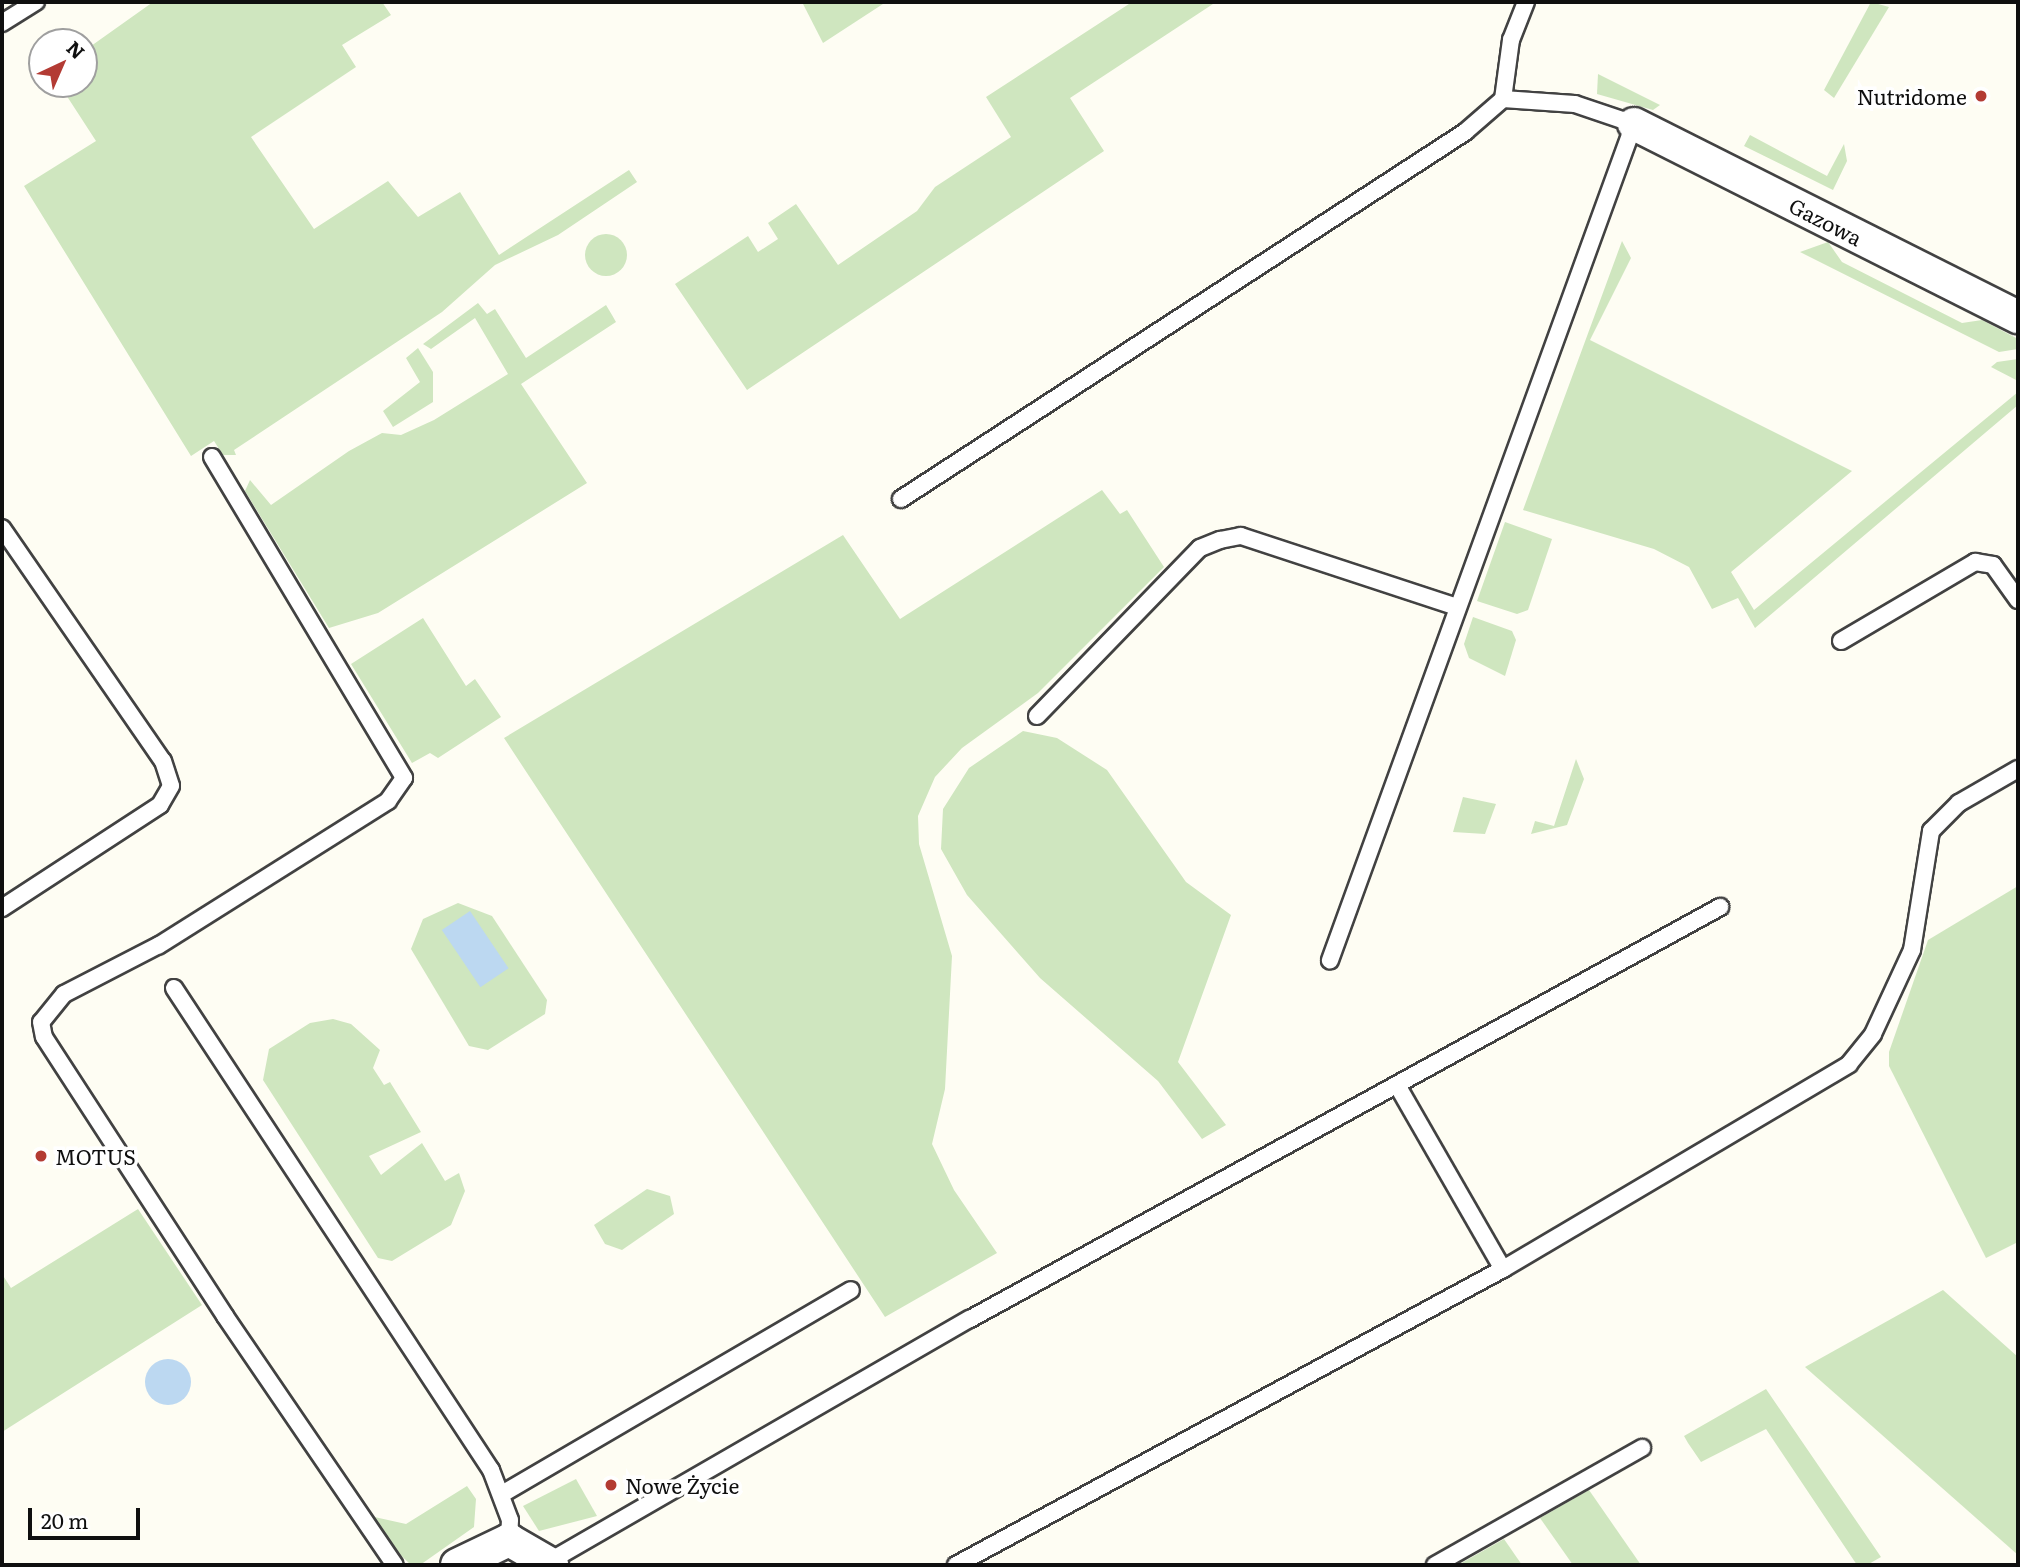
<!DOCTYPE html>
<meta charset="utf-8">
<style>
body{margin:0}
#map{position:relative;width:2020px;height:1567px;overflow:hidden;background:#fefdf3;font-family:Literata,serif}
div>[style]{position:absolute}
.green>*{inset:0;background:#cfe6bf}
.round{border-radius:50%}
.water>*{inset:0;background:#bcd8f1;transform-origin:0 0}
.roads{filter:drop-shadow(2px 0 #424242) drop-shadow(-2px 0 #424242) drop-shadow(0 2px #424242) drop-shadow(0 -2px #424242)}
.service>*{height:16px;margin:-8px;padding:0 8px;transform-origin:8px;border-radius:8px;background:#fff}
.minor>*{height:32px;margin:-16px;padding:0 16px;transform-origin:16px;border-radius:16px;background:#fff}
.dots>*{width:19px;height:19px;translate:-50% -50%;box-sizing:border-box;border:4px solid #fff;border-radius:50%}
span{translate:-50% -50%;white-space:nowrap;text-align:center;line-height:1.15;-webkit-text-stroke:7px #fff;paint-order:stroke}
.poi-label{font-size:21px;color:#0f0f0f}
.right{translate:-100% -50%;text-align:right}
.left{translate:0 -50%;text-align:left}
.street-label{font-size:21px;color:#0f0f0f}
.frame{position:absolute;inset:0;border:4px solid #0f0f0f;pointer-events:none}
.north{position:absolute;left:28px;top:28px;width:70px;height:70px;box-sizing:border-box;background:#fff;border:2px solid #9f9f9f;border-radius:50%;rotate:44deg;font-size:19px;font-weight:700;line-height:28px;text-align:center;color:#0f0f0f}
.north::after{content:'';display:block;margin:auto;width:24px;height:32px;background:#b33b34;clip-path:polygon(50% 0,100% 100%,50% 72%,0 100%)}
.scale{position:absolute;left:28px;top:1508px;width:112px;height:32px;box-sizing:border-box;border:4px solid #0f0f0f;border-top:0;padding-left:9px;font-size:21px;line-height:24px;white-space:nowrap;color:#0f0f0f;-webkit-text-stroke:5px #fff;paint-order:stroke}
</style>
<div id="map">
<div class="green">
<i style="clip-path:polygon(153px 2px,382px 2px,391px 15px,342px 45px,356px 67px,251px 137px,314px 229px,388px 181px,418px 217px,460px 192px,499px 255px,629px 170px,637px 182px,558px 235px,495px 265px,442px 312px,234px 450px,236px 455px,223px 455px,214px 441px,191px 456px,24px 186px,96px 141px,59px 84px,84px 84px,84px 51px)"></i>
<i style="clip-path:polygon(802px 2px,886px 2px,823px 43px)"></i>
<i style="clip-path:polygon(1132px 2px,1216px 2px,1070px 98px,1104px 151px,747px 390px,675px 284px,748px 236px,758px 252px,778px 239px,768px 223px,796px 204px,838px 265px,917px 211px,935px 187px,1011px 137px,986px 97px)"></i>
<i style="clip-path:polygon(1871px 2px,1889px 7px,1834px 98px,1824px 90px)"></i>
<i style="clip-path:polygon(1598px 74px,1660px 105px,1653px 110px,1597px 94px)"></i>
<i style="clip-path:polygon(1750px 135px,1827px 176px,1844px 144px,1847px 161px,1833px 190px,1744px 146px)"></i>
<i class="round" style="left:585px;top:234px;width:42px;height:42px"></i>
<i style="clip-path:polygon(1622px 241px,1631px 258px,1590px 340px,1852px 471px,1731px 572px,1754px 610px,2018px 392px,2018px 405px,1755px 628px,1738px 598px,1712px 609px,1689px 567px,1654px 549px,1523px 510px)"></i>
<i style="clip-path:polygon(1828px 242px,1842px 262px,1962px 323px,1982px 320px,2018px 339px,2018px 349px,1999px 352px,1800px 252px)"></i>
<i style="clip-path:polygon(478px 303px,487px 314px,495px 309px,526px 358px,606px 305px,612px 315px,616px 322px,521px 384px,587px 483px,378px 613px,329px 628px,245px 491px,250px 480px,271px 505px,349px 451px,382px 433px,401px 435px,434px 420px,508px 374px,475px 318px,431px 349px,423px 344px)"></i>
<i style="clip-path:polygon(418px 348px,433px 372px,433px 402px,393px 427px,383px 411px,420px 382px,406px 358px)"></i>
<i style="clip-path:polygon(2018px 359px,2018px 381px,1991px 367px,1997px 362px)"></i>
<i style="clip-path:polygon(1102px 490px,1120px 514px,1127px 510px,1164px 567px,1038px 693px,962px 748px,935px 777px,918px 816px,919px 844px,952px 956px,945px 1089px,932px 1144px,954px 1190px,997px 1253px,885px 1317px,504px 738px,843px 535px,900px 619px)"></i>
<i style="clip-path:polygon(1505px 522px,1552px 539px,1528px 610px,1517px 614px,1477px 601px)"></i>
<i style="clip-path:polygon(1473px 617px,1512px 631px,1516px 640px,1505px 676px,1469px 658px,1464px 644px)"></i>
<i style="clip-path:polygon(423px 618px,466px 686px,475px 679px,501px 717px,438px 758px,430px 753px,412px 763px,351px 664px)"></i>
<i style="clip-path:polygon(1023px 731px,1057px 738px,1107px 770px,1186px 882px,1231px 915px,1178px 1062px,1226px 1125px,1202px 1139px,1158px 1081px,1040px 978px,967px 895px,941px 849px,943px 809px,969px 768px)"></i>
<i style="clip-path:polygon(1576px 759px,1584px 779px,1567px 825px,1531px 834px,1535px 821px,1554px 826px)"></i>
<i style="clip-path:polygon(1463px 797px,1496px 804px,1485px 834px,1453px 832px)"></i>
<i style="clip-path:polygon(2018px 886px,2018px 1242px,1986px 1258px,1889px 1066px,1889px 1052px,1928px 940px)"></i>
<i style="clip-path:polygon(458px 903px,492px 916px,547px 1000px,545px 1014px,488px 1050px,469px 1046px,411px 949px,423px 919px)"></i>
<i style="clip-path:polygon(333px 1019px,351px 1024px,380px 1050px,373px 1068px,384px 1085px,390px 1082px,421px 1132px,369px 1156px,381px 1175px,422px 1143px,445px 1181px,459px 1173px,465px 1191px,451px 1225px,392px 1261px,378px 1258px,263px 1080px,269px 1049px,310px 1023px)"></i>
<i style="clip-path:polygon(647px 1189px,670px 1196px,674px 1214px,622px 1250px,605px 1244px,594px 1225px)"></i>
<i style="clip-path:polygon(138px 1209px,202px 1305px,2px 1432px,2px 1274px,11px 1288px)"></i>
<i style="clip-path:polygon(1943px 1290px,2018px 1357px,2018px 1555px,1805px 1367px)"></i>
<i style="clip-path:polygon(1766px 1389px,1881px 1557px,1867px 1565px,1857px 1565px,1766px 1429px,1701px 1462px,1688px 1443px,1684px 1436px)"></i>
<i style="clip-path:polygon(576px 1479px,597px 1516px,539px 1531px,523px 1506px)"></i>
<i style="clip-path:polygon(467px 1486px,476px 1499px,474px 1527px,420px 1565px,411px 1565px,386px 1541px,370px 1516px,406px 1524px)"></i>
<i style="clip-path:polygon(1589px 1490px,1641px 1565px,1573px 1565px,1540px 1518px)"></i>
<i style="clip-path:polygon(1504px 1539px,1522px 1565px,1458px 1565px)"></i>
</div>
<div class="water">
<i style="left:470px;top:911px;width:69px;height:34px;rotate:56deg"></i>
<i class="round" style="left:145px;top:1359px;width:46px;height:46px"></i>
</div>
<div class="roads">
<div class="service">
<i style="left:2px;top:23px;width:40px;rotate:-32deg"></i>
<i style="left:1503px;top:99px;width:60px;rotate:-82.3deg"></i>
<i style="left:1511px;top:40px;width:41px;rotate:-68.5deg"></i>
<i style="left:212px;top:457px;width:374px;rotate:59.1deg"></i>
<i style="left:404px;top:778px;width:28px;rotate:125deg"></i>
<i style="left:388px;top:801px;width:271px;rotate:147.8deg"></i>
<i style="left:159px;top:945px;width:107px;rotate:152.7deg"></i>
<i style="left:64px;top:994px;width:36px;rotate:129deg"></i>
<i style="left:41px;top:1022px;width:15px;rotate:79deg"></i>
<i style="left:44px;top:1037px;width:333px;rotate:57deg"></i>
<i style="left:225px;top:1316px;width:301px;rotate:55.7deg"></i>
<i style="left:901px;top:499px;width:673px;rotate:-33.05deg"></i>
<i style="left:1465px;top:132px;width:50px;rotate:-41deg"></i>
<i style="left:1503px;top:99px;width:72px;rotate:4deg"></i>
<i style="left:1575px;top:104px;width:62px;rotate:18.7deg"></i>
<i style="left:1634px;top:124px;width:890px;rotate:109.98deg"></i>
<i style="left:2px;top:528px;width:283px;rotate:55.4deg"></i>
<i style="left:163px;top:761px;width:26px;rotate:72deg"></i>
<i style="left:171px;top:786px;width:22px;rotate:120deg"></i>
<i style="left:160px;top:805px;width:189px;rotate:146.9deg"></i>
<i style="left:1841px;top:641px;width:156px;rotate:-30.5deg"></i>
<i style="left:1975px;top:562px;width:18px;rotate:9deg"></i>
<i style="left:1993px;top:565px;width:43px;rotate:54.5deg"></i>
<i style="left:1037px;top:716px;width:234px;rotate:-45.9deg"></i>
<i style="left:1200px;top:548px;width:22px;rotate:-22deg"></i>
<i style="left:1220px;top:540px;width:21px;rotate:-11deg"></i>
<i style="left:1241px;top:536px;width:227px;rotate:18.2deg"></i>
<i style="left:174px;top:988px;width:577px;rotate:56.67deg"></i>
<i style="left:491px;top:1470px;width:53px;rotate:69.2deg"></i>
<i style="left:510px;top:1520px;width:20px;rotate:93deg"></i>
<i style="left:1397px;top:1085px;width:212px;rotate:60.1deg"></i>
<i style="left:502px;top:1494px;width:404px;rotate:-30.3deg"></i>
<i style="left:550px;top:1561px;width:485px;rotate:-30deg"></i>
<i style="left:970px;top:1319px;width:856px;rotate:-28.78deg"></i>
<i style="left:956px;top:1565px;width:622px;rotate:-28.42deg"></i>
<i style="left:1503px;top:1269px;width:402px;rotate:-30.6deg"></i>
<i style="left:1849px;top:1064px;width:38px;rotate:-51deg"></i>
<i style="left:1873px;top:1034px;width:93px;rotate:-65.1deg"></i>
<i style="left:1912px;top:950px;width:121px;rotate:-80.9deg"></i>
<i style="left:1931px;top:831px;width:40px;rotate:-45deg"></i>
<i style="left:1959px;top:803px;width:68px;rotate:-30deg"></i>
<i style="left:1435px;top:1565px;width:238px;rotate:-29.5deg"></i>
</div>
<div class="minor">
<i style="left:1634px;top:124px;width:430px;rotate:26.7deg"></i>
<i style="left:457px;top:1565px;width:58px;rotate:-25.7deg"></i>
<i style="left:509px;top:1540px;width:50px;rotate:30.2deg"></i>
</div>
</div>
<div class="dots">
<i style="left:1981px;top:96px;background:#b33b34"></i>
<i style="left:41px;top:1156px;background:#b33b34"></i>
<i style="left:611px;top:1485px;background:#b33b34"></i>
</div>
<div class="poi-label">
<span class="right" style="left:1967px;top:96px">Nutridome</span>
<span class="left" style="left:55px;top:1156px">MOTUS</span>
<span class="left" style="left:625px;top:1485px">Nowe Życie</span>
</div>
<div class="street-label">
<span style="left:1826px;top:221px;rotate:27deg">Gazowa</span>
</div>
<div class="frame"></div>
<div class="north">N</div>
<div class="scale">20 m</div>
</div>
